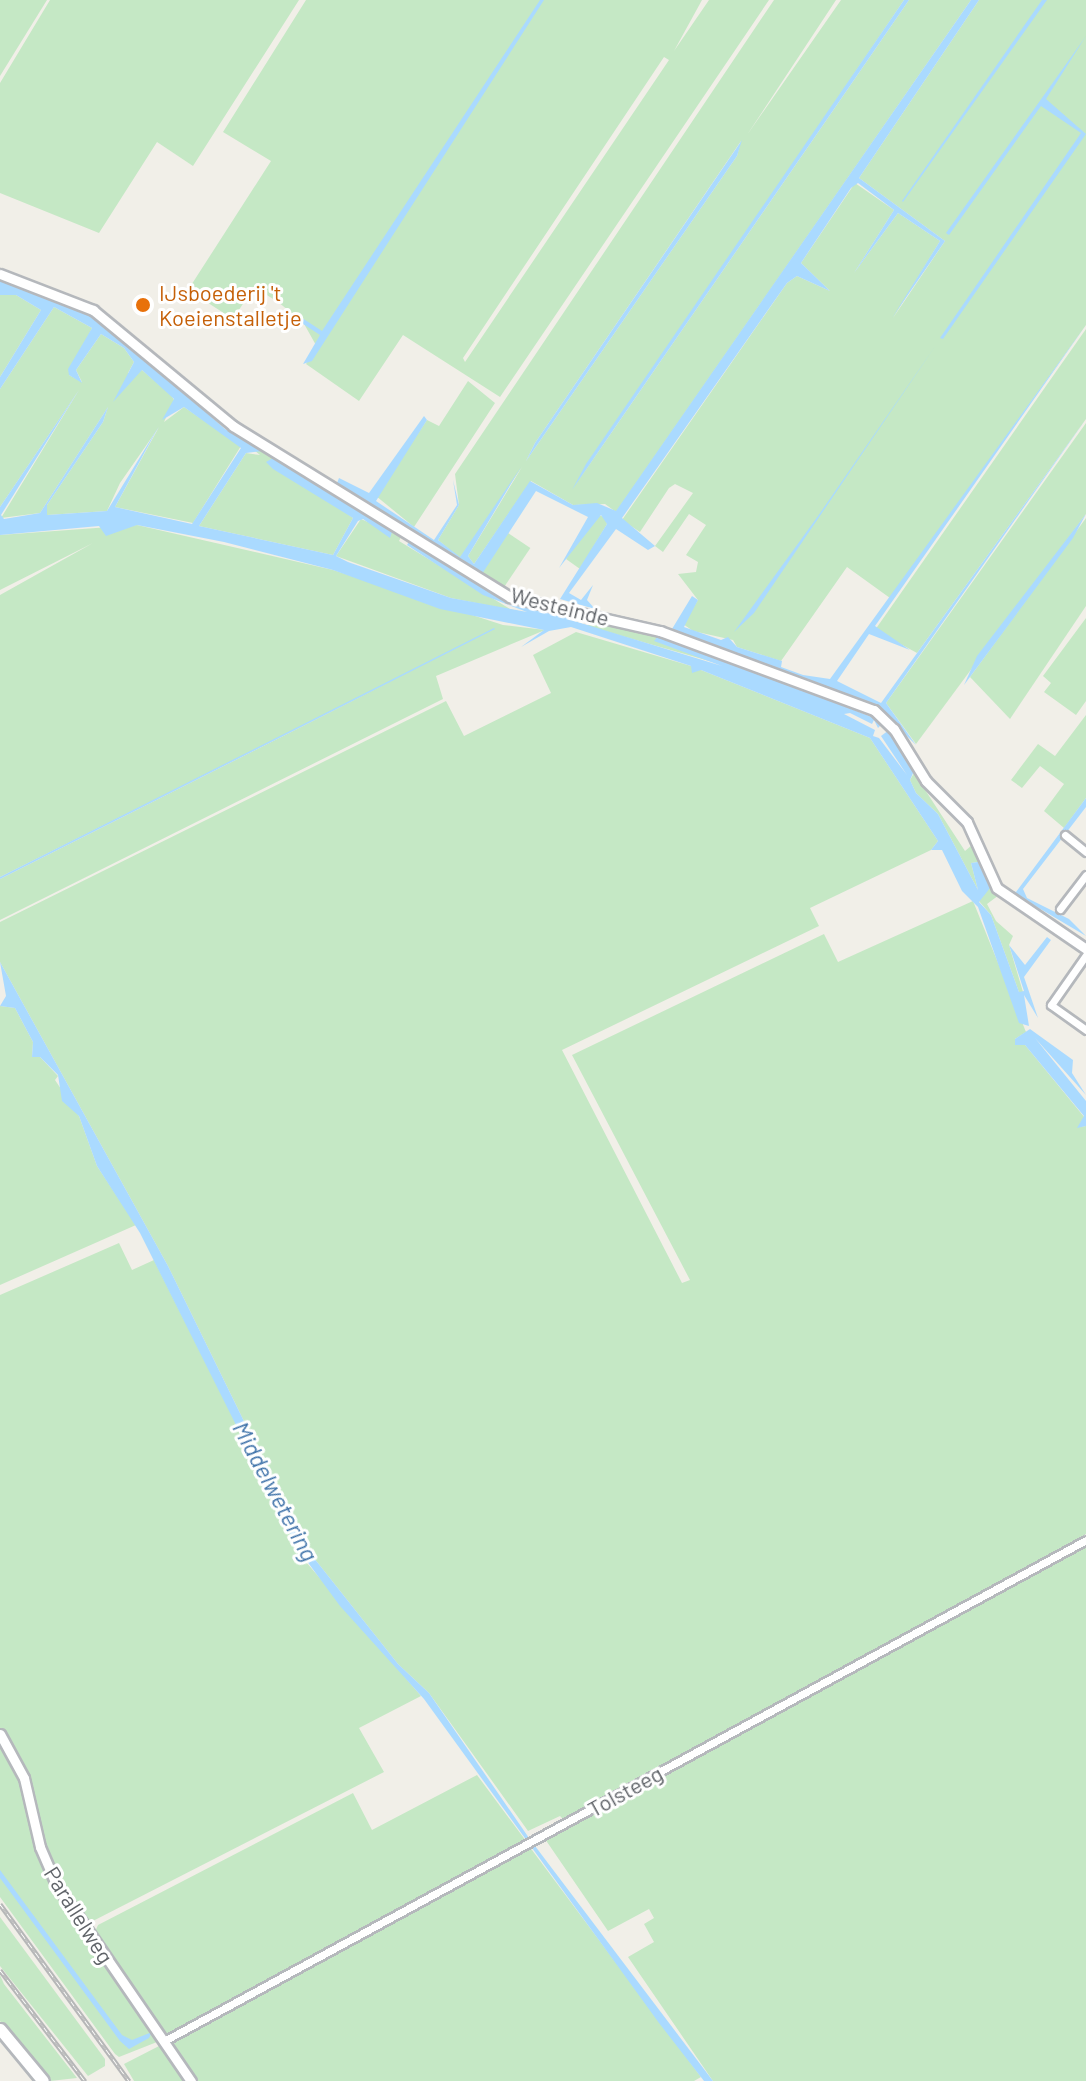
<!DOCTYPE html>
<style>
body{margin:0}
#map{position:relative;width:1086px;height:2081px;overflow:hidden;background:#f1efe8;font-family:Barlow,sans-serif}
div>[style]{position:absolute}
.green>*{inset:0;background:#c5e8c5;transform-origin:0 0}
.water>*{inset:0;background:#aadaff}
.roads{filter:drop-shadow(2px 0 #b5b8bc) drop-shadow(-2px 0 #b5b8bc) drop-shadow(0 2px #b5b8bc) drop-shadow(0 -2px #b5b8bc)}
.minor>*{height:7px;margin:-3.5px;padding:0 3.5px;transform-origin:3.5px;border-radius:3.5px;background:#fff}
.tertiary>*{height:9px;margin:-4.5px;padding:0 4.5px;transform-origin:4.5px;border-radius:4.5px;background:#fff}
.secondary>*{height:11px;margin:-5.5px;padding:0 5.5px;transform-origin:5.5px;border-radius:5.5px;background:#fff}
.rail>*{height:5px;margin-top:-2.5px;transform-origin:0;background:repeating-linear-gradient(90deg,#fff 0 6px,#b6b7b8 0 12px);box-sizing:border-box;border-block:2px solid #b6b7b8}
.dots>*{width:22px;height:22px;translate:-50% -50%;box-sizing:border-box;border:4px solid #fff;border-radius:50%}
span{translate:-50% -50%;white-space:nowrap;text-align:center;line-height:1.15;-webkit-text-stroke:6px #fff;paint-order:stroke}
.food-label{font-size:22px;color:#c56008}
.left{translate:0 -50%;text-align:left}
.street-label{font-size:22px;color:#5f6368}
.water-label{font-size:24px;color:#4174aa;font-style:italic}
</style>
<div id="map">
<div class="green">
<i style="clip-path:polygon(0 0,47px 0,0 76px)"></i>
<i style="clip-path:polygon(50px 0,299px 0,193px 166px,157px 142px,99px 233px,0 193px,0 83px)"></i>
<i style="clip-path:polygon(evenodd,306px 0,702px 0,674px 51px,709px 0,769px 0,500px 397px,403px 335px,359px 401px,306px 364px,317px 347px,303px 322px,278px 302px,254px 287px,233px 319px,188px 290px,271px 161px,223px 132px,306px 0,664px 57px,669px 60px,465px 362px,463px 358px,664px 57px)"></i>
<i style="clip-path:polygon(evenodd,774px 0,836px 0,747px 135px,841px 0,904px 0,572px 490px,909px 0,971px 0,616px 512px,605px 504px,573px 505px,531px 481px,474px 564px,468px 556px,522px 467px,460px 558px,438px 540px,459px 505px,455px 474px,774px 0,741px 141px,737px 156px,526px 461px,535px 443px,741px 141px)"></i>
<i style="clip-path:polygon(979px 0,1086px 0,1086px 325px,890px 598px,847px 567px,781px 661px,737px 647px,733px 640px,693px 631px,683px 624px,698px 600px,678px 574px,696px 572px,698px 562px,686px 555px,706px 525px,689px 514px,663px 552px,655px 546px,693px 493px,675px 484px,669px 488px,640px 532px,622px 520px,787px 283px,797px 276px,830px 291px,801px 263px,855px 183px,894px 210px,854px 273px,898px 213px,940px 241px,893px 318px,945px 241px,859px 178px)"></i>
<i style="clip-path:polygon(0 275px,95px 312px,182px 388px,402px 535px,399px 541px,510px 609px,527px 613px,451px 598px,336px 556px,361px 519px,395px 534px,273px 458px,353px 518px,333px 555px,199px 526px,246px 453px,260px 455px,136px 350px,54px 300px)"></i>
<i style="clip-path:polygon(0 295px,16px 295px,41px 310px,0 377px)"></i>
<i style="clip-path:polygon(54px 307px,92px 328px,69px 375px,82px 382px,76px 370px,101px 334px,124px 348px,134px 362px,128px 373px,142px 370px,171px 395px,174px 400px,164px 422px,184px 407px,241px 446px,193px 523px,115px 507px,159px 427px,120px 483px,107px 511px,47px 515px,47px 505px,103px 422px,108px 407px,40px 513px,1px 518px,79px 390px,0 507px,0 389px)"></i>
<i style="clip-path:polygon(1086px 329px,1086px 419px,917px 653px,875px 630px)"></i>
<i style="clip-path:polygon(468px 381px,495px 403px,414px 527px,376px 496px,427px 420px,439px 426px)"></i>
<i style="clip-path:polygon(1086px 423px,1086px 514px,916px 744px,886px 703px)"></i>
<i style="clip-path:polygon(597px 515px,605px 517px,607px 524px,580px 569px,566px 559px)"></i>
<i style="clip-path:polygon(1086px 518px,1086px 606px,1010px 719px,970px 677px)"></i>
<i style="clip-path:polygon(137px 525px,333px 570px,503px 625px,545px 630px,436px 676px,443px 699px,0 920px,0 879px,394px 680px,0 877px,0 595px,93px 543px,0 590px,0 535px)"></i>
<i style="left:508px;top:533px;width:27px;height:49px;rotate:34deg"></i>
<i style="clip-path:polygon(1086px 618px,1086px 701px,1076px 715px,1044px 692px,1051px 683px,1043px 676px)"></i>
<i style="clip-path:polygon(594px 620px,657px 635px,723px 665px,587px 626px)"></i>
<i style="clip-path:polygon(576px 632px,691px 666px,870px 738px,938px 841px,931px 850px,810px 908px,819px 926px,562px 1050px,682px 1283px,690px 1280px,572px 1055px,824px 934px,838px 962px,973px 901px,1026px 1032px,1015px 1039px,1016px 1045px,1025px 1045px,1085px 1118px,1079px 1127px,1086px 1126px,1086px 1534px,563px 1819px,560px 1816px,528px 1831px,429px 1693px,398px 1664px,306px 1548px,168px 1266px,0 962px,0 922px,446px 701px,464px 736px,551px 693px,533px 655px)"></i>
<i style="clip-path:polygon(1086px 715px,1086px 798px,1064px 828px,1044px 811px,1064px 784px,1040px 766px,1022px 788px,1011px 780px,1038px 744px,1055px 756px)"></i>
<i style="clip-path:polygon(914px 773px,965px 851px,972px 845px,999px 895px,987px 904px,996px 921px,1013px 936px,1009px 945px,1023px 992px,1019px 992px,991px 915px,979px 901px,989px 886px,978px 862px,971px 863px,978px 890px,938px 814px,916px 793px,910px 780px)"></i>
<i style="clip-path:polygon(0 1006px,15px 1008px,33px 1042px,32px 1057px,40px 1057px,58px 1076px,55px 1080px,79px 1116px,97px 1166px,136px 1225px,0 1285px)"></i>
<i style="clip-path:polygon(119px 1243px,132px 1270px,154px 1260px,306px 1562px,421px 1696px,359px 1728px,384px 1772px,89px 1923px,53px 1872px,28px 1778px,0 1728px,0 1295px)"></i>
<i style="clip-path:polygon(1086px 1547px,1086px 2081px,713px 2081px,628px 1957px,654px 1942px,644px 1924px,654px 1918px,649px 1909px,608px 1931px,545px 1839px)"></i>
<i style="clip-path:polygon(0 1740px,21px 1781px,36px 1847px,157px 2042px,119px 2057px,115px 2054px,0 1897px)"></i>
<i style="clip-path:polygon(477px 1775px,526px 1841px,170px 2034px,161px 2031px,94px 1934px,98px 1925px,353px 1793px,372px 1830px)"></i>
<i style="clip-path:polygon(529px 1846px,701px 2077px,694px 2081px,195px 2081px,172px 2046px,177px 2037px)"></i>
<i style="clip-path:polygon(0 1917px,105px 2059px,105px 2066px,88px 2076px,0 1966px)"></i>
<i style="clip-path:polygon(0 1975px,4px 1984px,77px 2078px,50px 2081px,0 2021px)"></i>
<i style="clip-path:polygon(161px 2045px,186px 2081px,134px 2081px,124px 2064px)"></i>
</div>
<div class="water">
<i style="clip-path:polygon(540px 0,544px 0,312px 361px,303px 364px,320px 335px,294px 318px,296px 314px,322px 331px)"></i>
<i style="clip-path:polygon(904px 0,909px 0,572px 490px,586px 464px)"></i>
<i style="clip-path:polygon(971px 0,979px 0,859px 178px,945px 241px,892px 318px,940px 241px,898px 213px,854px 273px,894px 210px,858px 183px,851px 188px,801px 263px,830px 291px,797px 276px,787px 283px,622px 518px,655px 546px,648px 550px,616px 529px,569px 593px,581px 600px,593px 585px,587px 600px,595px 609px,560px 599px,607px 524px,601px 515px,559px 568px,588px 517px,536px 491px,482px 574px,337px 483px,339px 478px,369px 493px,424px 416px,427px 420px,376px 501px,434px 540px,457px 505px,453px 480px,459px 505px,438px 540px,460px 557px,521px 467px,468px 556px,474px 564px,530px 481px,573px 505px,597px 503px,616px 511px)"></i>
<i style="clip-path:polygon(1042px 0,1047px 0,903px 202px,902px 201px)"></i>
<i style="clip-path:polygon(1086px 36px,1046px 99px,1086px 134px,943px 339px,940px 338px,1081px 133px,1041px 106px,949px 235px,946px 233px)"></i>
<i style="clip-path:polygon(742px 140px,737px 156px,526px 461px,535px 443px)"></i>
<i style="clip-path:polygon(0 279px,102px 320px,225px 429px,263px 451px,246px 453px,199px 526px,333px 555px,353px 518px,273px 469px,266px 462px,273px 458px,393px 529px,390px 538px,363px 519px,358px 521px,336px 556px,348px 562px,451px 598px,527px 612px,483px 595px,407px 545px,410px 540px,509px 605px,576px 615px,571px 620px,722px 666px,654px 641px,659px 635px,877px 719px,882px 724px,878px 728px,874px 720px,872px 724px,850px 713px,844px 714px,875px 730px,873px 736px,879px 738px,907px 775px,881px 736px,889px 730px,893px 735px,914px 771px,910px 780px,916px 793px,938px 814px,978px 890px,971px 863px,978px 862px,990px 888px,979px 902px,991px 915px,1019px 992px,1024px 991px,1009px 945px,1025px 965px,1047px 937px,1051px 940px,1024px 977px,1038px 1018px,1024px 995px,1029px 1026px,1019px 1023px,978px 907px,962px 891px,942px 850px,931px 850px,938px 841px,870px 738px,701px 670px,692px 673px,691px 666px,571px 627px,549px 631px,521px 647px,544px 630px,440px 609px,333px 570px,224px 542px,137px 525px,106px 536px,99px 526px,0 535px,0 507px,79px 390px,1px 515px,4px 519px,40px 513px,108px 407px,103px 422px,47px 505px,47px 515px,107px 511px,159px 426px,115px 507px,192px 524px,241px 448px,184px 407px,162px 420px,174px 399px,142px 370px,113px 402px,134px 362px,124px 348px,101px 334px,76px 370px,82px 383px,69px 375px,68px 369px,92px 328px,54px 307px,0 389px,0 377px,41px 310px,16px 295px,0 295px)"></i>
<i style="clip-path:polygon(1086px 325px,875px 626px,910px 650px,869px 634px,837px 681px,881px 703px,1086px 419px,886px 703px,916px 745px,874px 704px,672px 629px,692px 596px,698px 600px,684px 627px,721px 640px,728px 637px,737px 647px,782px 661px,781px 667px,803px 675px,830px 679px)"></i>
<i style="clip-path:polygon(936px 345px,754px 613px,734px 632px,818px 516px)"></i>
<i style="clip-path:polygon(1086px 514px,1073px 538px,964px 685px,977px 656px)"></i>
<i style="clip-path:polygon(494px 628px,495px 629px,0 879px,0 877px)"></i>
<i style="clip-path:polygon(1086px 798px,1086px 807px,1023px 889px,1027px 898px,1069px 919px,1086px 936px,1005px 888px,1016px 892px)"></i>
<i style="clip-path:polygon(0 962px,168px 1266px,306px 1548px,398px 1664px,429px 1693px,529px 1838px,713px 2081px,704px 2081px,659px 2023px,424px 1699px,340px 1606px,298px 1549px,140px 1233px,97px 1166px,79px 1116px,62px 1101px,58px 1075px,40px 1057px,32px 1057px,33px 1042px,15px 1008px,0 1006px,6px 996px)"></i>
<i style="clip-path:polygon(1030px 1029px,1073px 1060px,1072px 1073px,1086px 1095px,1035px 1038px,1086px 1101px,1086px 1126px,1077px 1128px,1084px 1116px,1025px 1045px,1015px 1045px,1015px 1039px)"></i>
<i style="clip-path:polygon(0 1870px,122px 2035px,132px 2040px,152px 2032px,149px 2038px,129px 2049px,120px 2041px,0 1878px)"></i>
</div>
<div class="roads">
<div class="minor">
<i style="left:1065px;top:835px;width:27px;rotate:39deg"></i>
<i style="left:1060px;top:909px;width:43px;rotate:-52.6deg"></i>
<i style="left:1086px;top:955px;width:61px;rotate:125deg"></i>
<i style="left:1051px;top:1005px;width:43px;rotate:35.5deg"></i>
<i style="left:164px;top:2041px;width:1049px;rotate:-28.52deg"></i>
</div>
<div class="tertiary">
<i style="left:0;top:274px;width:100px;rotate:21.2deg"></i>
<i style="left:93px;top:310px;width:182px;rotate:39.6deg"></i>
<i style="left:233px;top:426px;width:326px;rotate:31.7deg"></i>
<i style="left:510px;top:597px;width:154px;rotate:12.8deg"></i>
<i style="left:660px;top:631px;width:228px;rotate:20.3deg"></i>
<i style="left:874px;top:710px;width:28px;rotate:44deg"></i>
<i style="left:894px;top:729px;width:61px;rotate:58.4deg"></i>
<i style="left:926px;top:781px;width:58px;rotate:45deg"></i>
<i style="left:967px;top:822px;width:72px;rotate:65.6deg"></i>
<i style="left:997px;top:888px;width:108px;rotate:34.4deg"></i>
<i style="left:0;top:1734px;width:50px;rotate:61.4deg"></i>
<i style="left:24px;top:1778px;width:71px;rotate:76.9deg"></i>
<i style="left:40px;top:1847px;width:40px;rotate:66.6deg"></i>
<i style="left:56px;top:1884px;width:239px;rotate:55.6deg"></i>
</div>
<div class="secondary">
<i style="left:0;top:2029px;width:67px;rotate:50.4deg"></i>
</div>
</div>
<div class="rail">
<i style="left:0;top:1904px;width:219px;rotate:53.9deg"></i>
<i style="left:0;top:1970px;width:140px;rotate:52.6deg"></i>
</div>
<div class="dots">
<i style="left:143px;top:305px;background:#e8710a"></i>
</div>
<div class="food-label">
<span class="left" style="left:159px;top:305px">IJsboederij 't<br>Koeienstalletje</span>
</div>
<div class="street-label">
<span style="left:560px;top:606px;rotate:14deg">Westeinde</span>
<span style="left:625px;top:1791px;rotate:-29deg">Tolsteeg</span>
<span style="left:79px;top:1915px;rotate:58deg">Parallelweg</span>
</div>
<div class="water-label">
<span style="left:276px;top:1491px;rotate:62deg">Middelwetering</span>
</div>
</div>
